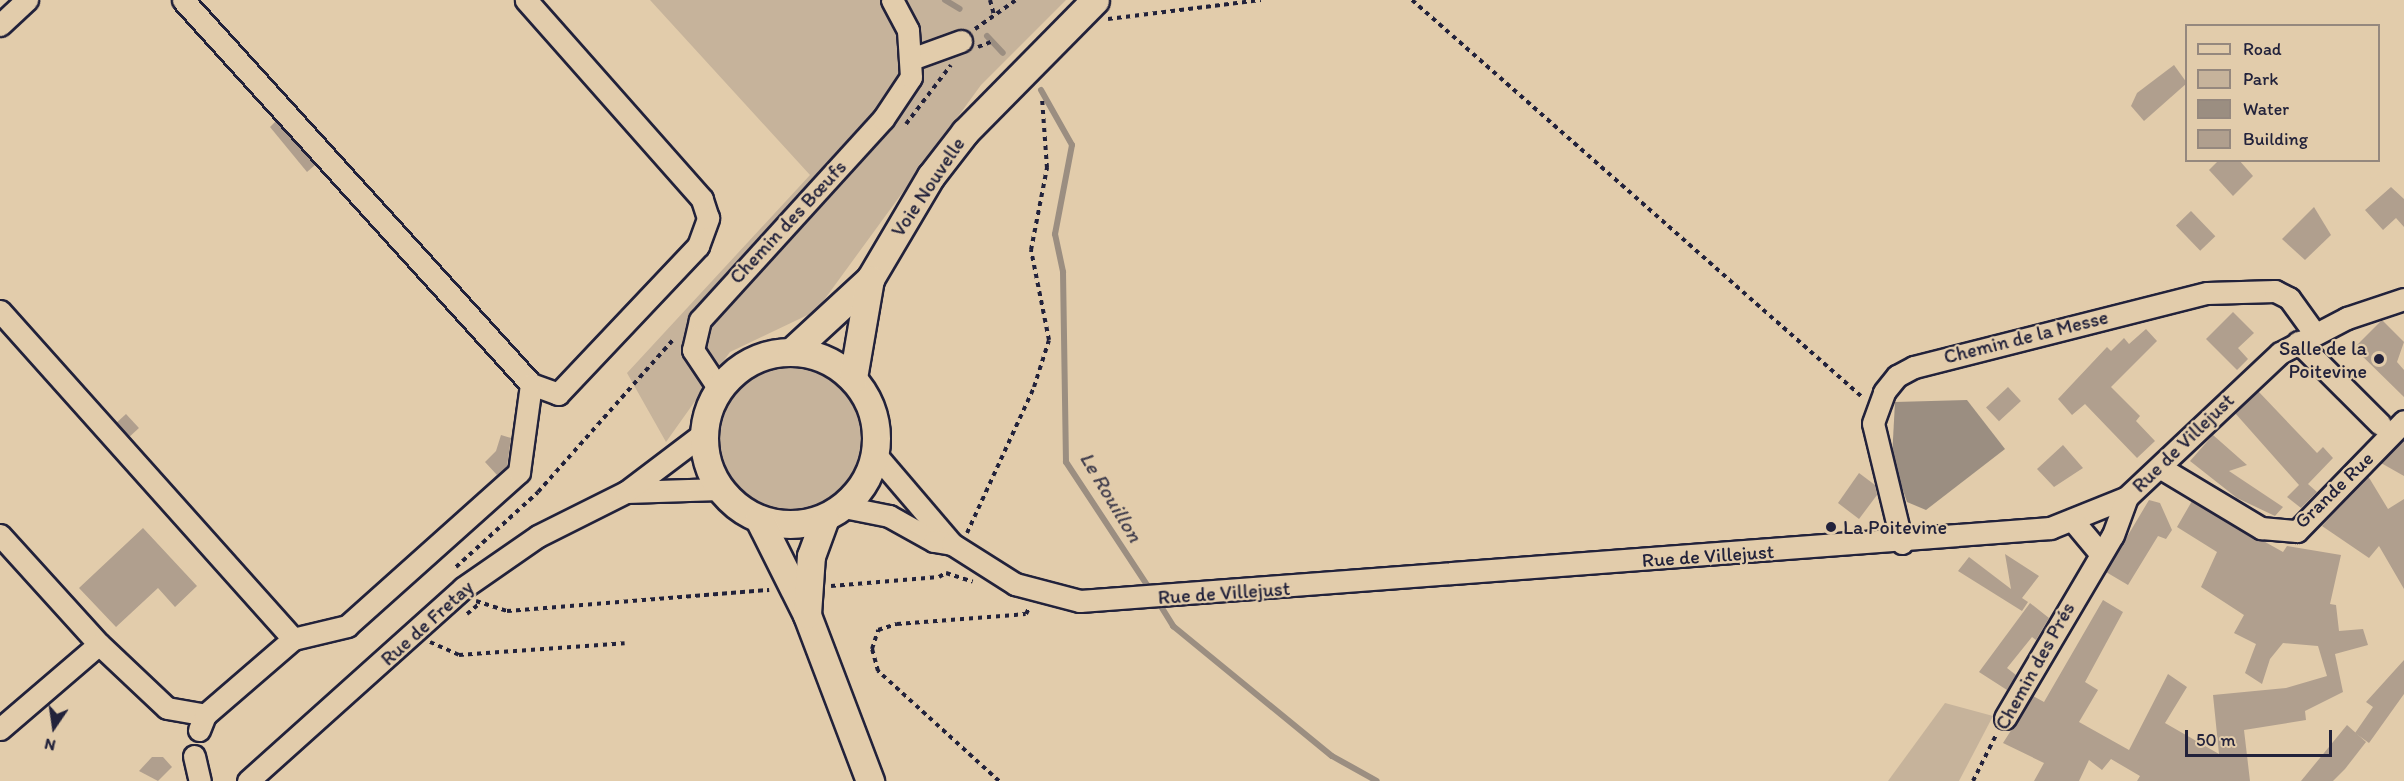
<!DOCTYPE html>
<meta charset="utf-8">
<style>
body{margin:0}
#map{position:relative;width:2404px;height:781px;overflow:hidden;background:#e2ccab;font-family:Itim,sans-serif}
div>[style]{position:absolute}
.green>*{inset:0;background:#c6b39b}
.round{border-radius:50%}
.water>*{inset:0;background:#9b8e81}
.stream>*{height:6px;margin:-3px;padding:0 3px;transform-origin:3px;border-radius:3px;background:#9b8e81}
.building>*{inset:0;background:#b09f8e;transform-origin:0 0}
.path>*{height:4px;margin-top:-2px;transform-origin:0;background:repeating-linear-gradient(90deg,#22223b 0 4.5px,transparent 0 9px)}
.roads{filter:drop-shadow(2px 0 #22223b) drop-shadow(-2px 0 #22223b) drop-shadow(0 2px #22223b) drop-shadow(0 -2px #22223b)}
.minor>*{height:21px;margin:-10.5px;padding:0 10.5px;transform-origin:10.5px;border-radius:10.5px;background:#e2ccab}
.major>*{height:27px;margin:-13.5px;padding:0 13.5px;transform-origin:13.5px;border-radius:13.5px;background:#e2ccab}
.major>.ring{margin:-13.5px;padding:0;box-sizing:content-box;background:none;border:27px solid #e2ccab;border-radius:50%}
.dots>*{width:16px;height:16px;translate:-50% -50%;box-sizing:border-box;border:3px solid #e2ccab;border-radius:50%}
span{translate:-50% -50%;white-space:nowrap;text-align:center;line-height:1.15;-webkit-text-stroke:4.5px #e2ccab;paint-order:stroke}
.street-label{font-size:20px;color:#22223b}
.poi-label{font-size:20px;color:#22223b}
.right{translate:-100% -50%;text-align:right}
.left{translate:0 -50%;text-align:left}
.water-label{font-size:21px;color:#403d4c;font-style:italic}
.legend{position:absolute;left:2185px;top:24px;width:195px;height:138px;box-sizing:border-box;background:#e2ccab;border:2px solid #95887e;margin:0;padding:8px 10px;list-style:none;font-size:18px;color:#22223b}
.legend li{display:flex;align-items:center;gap:12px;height:30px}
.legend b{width:30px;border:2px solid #95887e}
.north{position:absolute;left:24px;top:697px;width:60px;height:60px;-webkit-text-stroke:4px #e2ccab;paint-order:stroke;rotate:193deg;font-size:16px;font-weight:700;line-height:24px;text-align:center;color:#22223b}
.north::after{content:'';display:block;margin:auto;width:21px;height:27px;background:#22223b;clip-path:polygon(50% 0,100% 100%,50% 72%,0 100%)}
.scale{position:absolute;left:2185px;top:730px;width:147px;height:27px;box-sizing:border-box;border:3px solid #22223b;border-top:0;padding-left:8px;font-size:18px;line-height:21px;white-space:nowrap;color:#22223b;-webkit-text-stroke:4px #e2ccab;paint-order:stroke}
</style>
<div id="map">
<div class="green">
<i style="clip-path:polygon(650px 0,1066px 0,981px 85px,816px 311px,730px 352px,666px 442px,627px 373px,810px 175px)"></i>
<i class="round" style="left:717px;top:366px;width:148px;height:148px"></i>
<i style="clip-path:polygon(1945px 703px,1993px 716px,1959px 781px,1888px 781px)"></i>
</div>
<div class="water">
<i style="clip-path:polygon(1967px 400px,2005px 449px,1926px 510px,1907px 502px,1892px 458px,1895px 402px)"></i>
</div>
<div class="stream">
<i style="left:945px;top:0;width:17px;rotate:31deg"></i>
<i style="left:987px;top:36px;width:23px;rotate:47deg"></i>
<i style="left:1041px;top:90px;width:63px;rotate:60.6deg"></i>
<i style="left:1072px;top:145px;width:91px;rotate:100.8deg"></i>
<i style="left:1055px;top:234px;width:39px;rotate:78deg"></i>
<i style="left:1063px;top:272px;width:190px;rotate:89.1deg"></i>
<i style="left:1066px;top:462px;width:154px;rotate:56.6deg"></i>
<i style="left:1157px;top:600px;width:31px;rotate:58deg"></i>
<i style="left:1173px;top:626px;width:205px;rotate:39.3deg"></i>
<i style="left:1332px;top:756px;width:51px;rotate:29.1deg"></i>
</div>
<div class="building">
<i style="clip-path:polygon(2174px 65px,2187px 83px,2144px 121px,2131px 106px,2137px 93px)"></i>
<i style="clip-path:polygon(276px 121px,315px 165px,307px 172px,270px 127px)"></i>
<i style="clip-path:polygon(2219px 160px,2239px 160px,2253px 176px,2233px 196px,2209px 170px)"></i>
<i style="clip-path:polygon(2391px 187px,2404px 199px,2404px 227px,2396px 218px,2383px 230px,2365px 210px)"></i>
<i style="clip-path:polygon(2314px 207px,2331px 235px,2305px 260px,2282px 239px)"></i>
<i style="left:2191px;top:211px;width:35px;height:21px;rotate:46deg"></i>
<i style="clip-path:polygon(2233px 312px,2254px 333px,2238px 348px,2248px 359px,2237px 370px,2206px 339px)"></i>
<i style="clip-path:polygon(2382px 320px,2404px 342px,2397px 362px,2404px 370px,2404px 397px,2354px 348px)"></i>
<i style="clip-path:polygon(2146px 329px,2157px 341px,2111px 387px,2140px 416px,2136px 421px,2155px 441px,2137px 458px,2085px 404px,2072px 415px,2058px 399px,2107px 347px,2111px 351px,2124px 338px,2129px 344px)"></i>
<i style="left:2008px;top:387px;width:19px;height:30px;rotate:47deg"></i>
<i style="clip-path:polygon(2258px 391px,2317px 453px,2323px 447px,2333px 458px,2308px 484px,2317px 492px,2301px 508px,2287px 497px,2299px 485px,2235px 413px)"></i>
<i style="left:126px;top:414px;width:19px;height:13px;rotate:47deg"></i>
<i style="clip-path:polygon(501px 435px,511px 438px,507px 466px,497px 475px,485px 462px,496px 451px)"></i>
<i style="clip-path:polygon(2213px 435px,2247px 465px,2229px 471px,2283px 507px,2275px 516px,2237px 498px,2190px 461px)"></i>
<i style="clip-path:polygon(2404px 439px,2404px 476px,2381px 463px)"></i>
<i style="clip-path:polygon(2063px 445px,2083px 468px,2054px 487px,2037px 469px)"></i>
<i style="clip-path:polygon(1859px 473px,1875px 485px,1877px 495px,1859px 519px,1838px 503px)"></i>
<i style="clip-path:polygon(2368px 476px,2388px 509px,2404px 499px,2404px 589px,2379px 546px,2369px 558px,2322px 526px)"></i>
<i style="clip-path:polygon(2149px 500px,2160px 503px,2172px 530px,2166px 539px,2158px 536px,2128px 585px,2106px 572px)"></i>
<i style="clip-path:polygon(2192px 501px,2283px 552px,2287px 546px,2341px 555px,2330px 604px,2336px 605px,2339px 631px,2363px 629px,2368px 645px,2335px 654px,2343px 692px,2305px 711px,2306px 720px,2244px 730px,2250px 781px,2137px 781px,2140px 776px,2111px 759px,2102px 770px,2089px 760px,2079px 781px,2034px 781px,2044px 763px,2003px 743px,2033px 696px,2044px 702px,2103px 600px,2123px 612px,2085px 682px,2098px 690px,2079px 722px,2129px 750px,2168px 674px,2187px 687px,2165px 723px,2219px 754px,2213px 695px,2286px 688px,2327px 676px,2318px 646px,2283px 643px,2270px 659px,2262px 684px,2245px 673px,2256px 644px,2234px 633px,2244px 615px,2201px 587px,2217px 552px,2177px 527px)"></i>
<i style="clip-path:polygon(143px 528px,197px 586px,175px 607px,158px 588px,116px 627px,79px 588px)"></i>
<i style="clip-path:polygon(2005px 554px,2039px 576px,2022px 598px,2028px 602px,2022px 611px,1958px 571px,1969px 557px,2011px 589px)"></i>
<i style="clip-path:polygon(2030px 603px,2049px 618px,2036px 640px,2032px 637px,2007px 668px,2016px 675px,2007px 690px,1979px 672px)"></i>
<i style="clip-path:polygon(2404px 660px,2404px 694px,2369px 743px,2355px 733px,2373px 707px,2366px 702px)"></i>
<i style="clip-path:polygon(2347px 725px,2366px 742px,2345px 769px,2333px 781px,2301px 781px)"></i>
<i style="clip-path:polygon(152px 757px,163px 757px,172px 767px,158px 781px,139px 771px)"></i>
</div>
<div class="path">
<i style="left:990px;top:0;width:16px;rotate:75deg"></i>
<i style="left:1412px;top:0;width:599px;rotate:41.41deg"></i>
<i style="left:1108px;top:19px;width:154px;rotate:-7.1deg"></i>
<i style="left:975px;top:29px;width:50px;rotate:-35.3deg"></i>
<i style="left:978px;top:47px;width:14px;rotate:-21deg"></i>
<i style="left:906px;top:124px;width:74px;rotate:-52.7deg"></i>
<i style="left:967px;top:533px;width:161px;rotate:-65.3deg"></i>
<i style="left:1034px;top:387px;width:49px;rotate:-72.3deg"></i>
<i style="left:1049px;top:340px;width:92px;rotate:-101.3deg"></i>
<i style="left:1031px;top:250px;width:84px;rotate:-79deg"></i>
<i style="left:1047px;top:168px;width:69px;rotate:-94.1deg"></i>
<i style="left:456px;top:567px;width:111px;rotate:-42.4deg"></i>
<i style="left:538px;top:492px;width:205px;rotate:-48.4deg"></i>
<i style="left:946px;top:573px;width:28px;rotate:18deg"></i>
<i style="left:831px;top:586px;width:108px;rotate:-4.8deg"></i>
<i style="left:939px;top:577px;width:9px;rotate:-32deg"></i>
<i style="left:476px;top:601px;width:33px;rotate:18deg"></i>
<i style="left:507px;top:611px;width:263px;rotate:-4.6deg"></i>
<i style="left:467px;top:614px;width:17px;rotate:-40deg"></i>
<i style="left:430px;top:642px;width:32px;rotate:24deg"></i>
<i style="left:459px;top:655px;width:166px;rotate:-4.1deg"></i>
<i style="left:999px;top:781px;width:164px;rotate:-137.7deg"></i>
<i style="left:878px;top:671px;width:23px;rotate:-105deg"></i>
<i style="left:872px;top:649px;width:20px;rotate:-72deg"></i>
<i style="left:878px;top:630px;width:20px;rotate:-18deg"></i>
<i style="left:897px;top:624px;width:129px;rotate:-4.4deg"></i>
<i style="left:1026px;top:614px;width:7px;rotate:-63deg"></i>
<i style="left:1973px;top:781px;width:51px;rotate:-63.4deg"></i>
</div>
<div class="roads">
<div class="minor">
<i style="left:183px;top:0;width:518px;rotate:47.82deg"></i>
<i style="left:531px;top:384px;width:29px;rotate:20deg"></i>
<i style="left:558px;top:394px;width:204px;rotate:-46.6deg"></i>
<i style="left:698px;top:246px;width:30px;rotate:-70deg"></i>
<i style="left:708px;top:218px;width:20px;rotate:-108deg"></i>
<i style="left:702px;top:199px;width:266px;rotate:-131.5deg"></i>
<i style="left:0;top:25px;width:37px;rotate:-43deg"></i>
<i style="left:914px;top:58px;width:50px;rotate:-19.9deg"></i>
<i style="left:0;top:311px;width:440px;rotate:48.2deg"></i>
<i style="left:293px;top:639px;width:56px;rotate:-13.5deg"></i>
<i style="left:347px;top:626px;width:231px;rotate:-41.8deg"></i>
<i style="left:519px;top:472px;width:89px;rotate:-82.2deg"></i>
<i style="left:2298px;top:342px;width:116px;rotate:45deg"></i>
<i style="left:719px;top:389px;width:47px;rotate:-123.7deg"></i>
<i style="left:693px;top:350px;width:31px;rotate:-77deg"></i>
<i style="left:700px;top:320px;width:272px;rotate:-47.7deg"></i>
<i style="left:883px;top:119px;width:50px;rotate:-56.3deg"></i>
<i style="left:911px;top:77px;width:47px;rotate:-93.7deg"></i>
<i style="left:908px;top:30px;width:34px;rotate:-118deg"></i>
<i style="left:876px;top:455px;width:117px;rotate:49.5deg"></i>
<i style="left:2161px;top:468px;width:117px;rotate:31deg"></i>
<i style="left:2261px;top:528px;width:36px;rotate:5deg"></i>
<i style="left:2297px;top:531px;width:153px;rotate:-45.8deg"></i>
<i style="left:626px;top:492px;width:94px;rotate:-1.8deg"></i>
<i style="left:844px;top:507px;width:46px;rotate:11.3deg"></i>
<i style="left:889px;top:516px;width:51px;rotate:29.1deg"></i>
<i style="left:934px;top:541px;width:18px;rotate:9deg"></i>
<i style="left:952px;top:544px;width:75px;rotate:32.4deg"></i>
<i style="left:1015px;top:584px;width:67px;rotate:14.7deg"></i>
<i style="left:1080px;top:601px;width:973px;rotate:-4.3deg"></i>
<i style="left:2050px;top:528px;width:83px;rotate:-21.9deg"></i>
<i style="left:2127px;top:497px;width:210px;rotate:-43.3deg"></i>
<i style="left:2280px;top:353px;width:76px;rotate:-27.6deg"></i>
<i style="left:2347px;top:318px;width:60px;rotate:-18.4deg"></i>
<i style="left:2074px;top:522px;width:39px;rotate:50deg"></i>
<i style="left:0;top:535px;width:147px;rotate:47.8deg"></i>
<i style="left:99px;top:644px;width:93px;rotate:43.3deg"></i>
<i style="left:167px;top:708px;width:39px;rotate:10deg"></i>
<i style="left:1902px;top:543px;width:123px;rotate:-103.6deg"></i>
<i style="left:1873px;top:423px;width:33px;rotate:-70deg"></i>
<i style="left:1884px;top:392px;width:21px;rotate:-51deg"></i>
<i style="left:1897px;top:376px;width:19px;rotate:-28deg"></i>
<i style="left:1914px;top:367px;width:302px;rotate:-14.2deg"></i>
<i style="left:2207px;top:293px;width:68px;rotate:-1.7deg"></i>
<i style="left:2275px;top:291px;width:16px;rotate:27deg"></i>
<i style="left:2289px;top:298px;width:44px;rotate:54.2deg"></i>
<i style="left:2005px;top:718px;width:212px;rotate:-59.5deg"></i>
<i style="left:2113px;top:535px;width:40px;rotate:-69.8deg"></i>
<i style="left:0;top:729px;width:130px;rotate:-40.6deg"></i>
<i style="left:199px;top:730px;width:16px;rotate:-68deg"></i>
<i style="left:205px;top:715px;width:116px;rotate:-40.8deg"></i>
<i style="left:194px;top:756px;width:26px;rotate:77deg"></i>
<i style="left:248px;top:781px;width:289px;rotate:-41.9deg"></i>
<i style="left:463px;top:588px;width:91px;rotate:-34.7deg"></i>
<i style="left:538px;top:536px;width:98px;rotate:-26.6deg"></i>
<i style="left:626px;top:492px;width:98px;rotate:-37.1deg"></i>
</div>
<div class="major">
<i class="ring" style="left:704px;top:352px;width:145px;height:145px"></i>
<i style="left:791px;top:352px;width:108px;rotate:-42.7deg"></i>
<i style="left:870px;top:279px;width:120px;rotate:-59.4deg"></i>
<i style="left:931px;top:176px;width:56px;rotate:-52.3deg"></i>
<i style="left:965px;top:132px;width:185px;rotate:-45.4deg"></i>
<i style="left:853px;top:378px;width:100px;rotate:-80.3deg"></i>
<i style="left:759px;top:519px;width:107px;rotate:63.4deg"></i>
<i style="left:807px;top:615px;width:178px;rotate:69.2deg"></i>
<i style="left:807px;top:614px;width:58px;rotate:-86.1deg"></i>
<i style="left:811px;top:556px;width:40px;rotate:-69.8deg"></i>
</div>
</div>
<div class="dots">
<i style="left:2379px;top:359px;background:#22223b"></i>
<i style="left:1831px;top:527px;background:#22223b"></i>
</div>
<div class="street-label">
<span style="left:928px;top:187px;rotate:-56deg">Voie Nouvelle</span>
<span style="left:788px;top:222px;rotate:-47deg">Chemin des Bœufs</span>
<span style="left:2026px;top:337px;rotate:-14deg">Chemin de la Messe</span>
<span style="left:2183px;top:443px;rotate:-44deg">Rue de Villejust</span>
<span style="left:2334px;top:490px;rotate:-44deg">Grande Rue</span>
<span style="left:1708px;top:556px;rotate:-4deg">Rue de Villejust</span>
<span style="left:1224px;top:593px;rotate:-4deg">Rue de Villejust</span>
<span style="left:427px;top:623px;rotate:-42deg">Rue de Fretay</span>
<span style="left:2035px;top:666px;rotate:-61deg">Chemin des Prés</span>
</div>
<div class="poi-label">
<span class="right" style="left:2367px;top:360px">Salle de la<br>Poitevine</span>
<span class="left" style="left:1843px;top:527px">La Poitevine</span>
</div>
<div class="water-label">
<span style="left:1111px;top:497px;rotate:59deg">Le Rouillon</span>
</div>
<ul class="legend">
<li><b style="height:8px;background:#e2ccab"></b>Road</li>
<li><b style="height:16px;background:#c6b39b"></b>Park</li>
<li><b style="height:16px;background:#9b8e81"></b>Water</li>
<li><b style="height:16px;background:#b09f8e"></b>Building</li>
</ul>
<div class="north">N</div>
<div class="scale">50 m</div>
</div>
